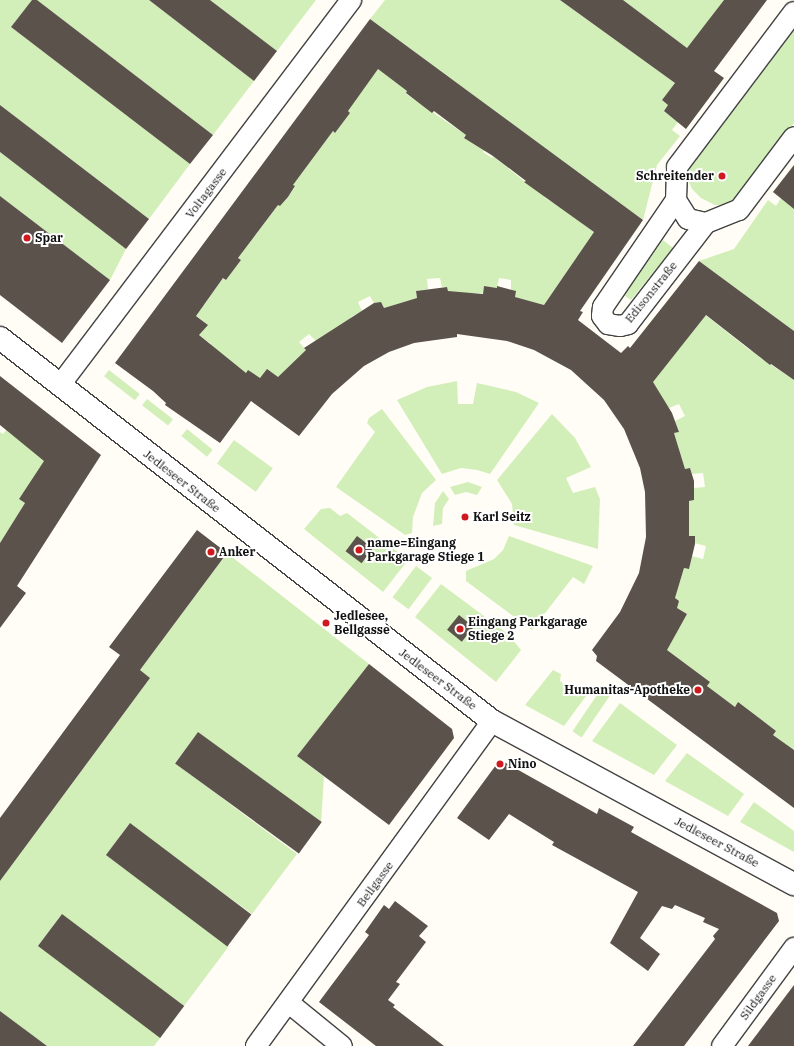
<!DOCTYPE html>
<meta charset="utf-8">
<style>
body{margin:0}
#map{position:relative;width:794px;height:1046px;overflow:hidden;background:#fffdf5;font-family:"IBM Plex Serif",serif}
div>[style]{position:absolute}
.green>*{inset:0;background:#d3efb9;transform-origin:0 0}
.building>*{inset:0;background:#5b524c;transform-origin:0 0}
.roads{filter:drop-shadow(1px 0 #444) drop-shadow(-1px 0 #444) drop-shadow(0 1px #444) drop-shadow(0 -1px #444)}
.minor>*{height:20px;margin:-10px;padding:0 10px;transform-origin:10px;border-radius:10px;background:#fff}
.tertiary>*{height:22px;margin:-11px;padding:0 11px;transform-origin:11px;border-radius:11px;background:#fff}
.dots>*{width:11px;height:11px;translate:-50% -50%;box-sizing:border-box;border:2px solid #fff;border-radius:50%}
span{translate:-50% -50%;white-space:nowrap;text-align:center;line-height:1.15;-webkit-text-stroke:4px #fff;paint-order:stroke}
.poi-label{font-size:12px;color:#111;font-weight:700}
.right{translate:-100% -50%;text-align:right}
.left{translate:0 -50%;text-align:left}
.street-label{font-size:12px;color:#111}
</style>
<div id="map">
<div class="green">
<i style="clip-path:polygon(0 0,32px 0,11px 27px,190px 164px,149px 219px,0 105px)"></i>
<i style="clip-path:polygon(37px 0,149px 0,254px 81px,213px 135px)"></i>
<i style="clip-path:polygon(210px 0,316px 0,277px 51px)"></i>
<i style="clip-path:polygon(385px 0,560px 0,675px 83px,662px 100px,668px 105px,664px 111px,678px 122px,672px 130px,680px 136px,657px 165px,643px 220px,370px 19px)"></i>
<i style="clip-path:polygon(623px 0,724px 0,688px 49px)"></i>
<i style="clip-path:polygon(794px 24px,794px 123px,741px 194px,730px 205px,715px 205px,701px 198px,692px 189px,687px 178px,692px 162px)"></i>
<i style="clip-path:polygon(374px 66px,407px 91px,406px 94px,466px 135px,464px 137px,488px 145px,483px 152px,492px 158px,493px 156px,534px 189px,548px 190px,544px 197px,553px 203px,554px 202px,594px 232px,544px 305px,515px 297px,511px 290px,511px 280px,499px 278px,497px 288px,484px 286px,483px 293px,449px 293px,447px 287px,442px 287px,440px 278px,427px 279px,428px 289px,416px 291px,417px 298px,384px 308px,381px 302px,375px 305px,370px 296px,358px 302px,362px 311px,351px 317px,353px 322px,316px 341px,309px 334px,299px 342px,306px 350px,298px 358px,284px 382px,260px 378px,246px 373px,210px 346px,211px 344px,199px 335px,207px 324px,189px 310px,204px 305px,223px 278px,226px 280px,241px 260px,238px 258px,278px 205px,280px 206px,288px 197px,295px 187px,293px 185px,333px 131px,335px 133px,350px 113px,348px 111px)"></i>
<i style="clip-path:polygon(0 152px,126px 249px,110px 280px,0 196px)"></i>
<i style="clip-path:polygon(781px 198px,794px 208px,794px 331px,699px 261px,734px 249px,768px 200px,776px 206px)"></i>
<i style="clip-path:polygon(663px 240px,673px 248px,631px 300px,624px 295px)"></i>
<i style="clip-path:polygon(699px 310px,751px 351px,755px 344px,763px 350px,759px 357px,794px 380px,794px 750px,773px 735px,776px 731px,738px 703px,735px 707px,707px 686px,710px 682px,666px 649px,687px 614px,677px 608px,675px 598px,684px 568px,689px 569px,692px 556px,703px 559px,706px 546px,694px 543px,695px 536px,689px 536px,689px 501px,694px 500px,694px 488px,705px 487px,703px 473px,692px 474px,690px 468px,685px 469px,674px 433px,679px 432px,675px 421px,685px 416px,679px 404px,669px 408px,644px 378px)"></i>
<i style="left:109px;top:370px;width:39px;height:8px;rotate:38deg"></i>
<i style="clip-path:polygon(457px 381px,458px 404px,473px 404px,477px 383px,516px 392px,539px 403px,490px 474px,477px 470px,461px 468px,442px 474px,397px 400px,427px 387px)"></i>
<i style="left:147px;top:399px;width:33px;height:8px;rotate:38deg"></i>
<i style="clip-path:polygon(382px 409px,436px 480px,422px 493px,413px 517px,412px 533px,405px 535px,336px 487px,375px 432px,367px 423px,369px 418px)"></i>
<i style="clip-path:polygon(552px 414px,575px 438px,591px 467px,566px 478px,573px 493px,595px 487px,600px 499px,598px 549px,514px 525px,512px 504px,497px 480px)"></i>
<i style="left:187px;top:429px;width:33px;height:9px;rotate:39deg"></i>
<i style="clip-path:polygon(6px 430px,45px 460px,19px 499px,25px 503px,0 543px,0 432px,3px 434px)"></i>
<i style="left:234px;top:440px;width:48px;height:29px;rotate:36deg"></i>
<i style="clip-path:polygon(468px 482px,482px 487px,477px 495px,466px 492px,455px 495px,450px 487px)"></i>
<i style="clip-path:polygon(443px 491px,449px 499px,443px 508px,442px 524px,433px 526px,435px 503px)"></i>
<i style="clip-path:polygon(330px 508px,340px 516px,347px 513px,408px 560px,383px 592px,304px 529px,321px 509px)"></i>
<i style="clip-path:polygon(509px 536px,593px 566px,584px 584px,573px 577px,532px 630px,466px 581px,466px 571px,494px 559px,503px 550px)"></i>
<i style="clip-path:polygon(227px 553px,369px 664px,297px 756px,324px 777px,321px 823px,198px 732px,175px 763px,297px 854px,252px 914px,129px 824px,106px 855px,229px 946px,184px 1006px,61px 915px,38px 946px,161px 1037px,154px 1046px,47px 1046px,0 1011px,0 881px,150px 678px,140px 670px)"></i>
<i style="left:416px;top:566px;width:20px;height:39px;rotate:37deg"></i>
<i style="clip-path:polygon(441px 584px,508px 634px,521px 650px,496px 682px,415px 617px)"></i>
<i style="clip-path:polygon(553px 670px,561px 674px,560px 681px,574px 691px,579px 688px,584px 689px,586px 696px,564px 726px,525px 705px)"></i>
<i style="left:601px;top:689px;width:11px;height:51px;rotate:34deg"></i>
<i style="clip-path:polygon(620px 703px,677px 745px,654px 775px,592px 741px)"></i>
<i style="clip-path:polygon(687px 753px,744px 794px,728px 816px,665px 781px)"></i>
<i style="clip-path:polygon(754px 802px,794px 831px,794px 852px,740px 822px)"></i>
</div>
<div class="building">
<i style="clip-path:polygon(32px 0,37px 0,213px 135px,190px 164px,11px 27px)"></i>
<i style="clip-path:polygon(149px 0,210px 0,277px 51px,254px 81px)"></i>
<i style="clip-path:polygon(560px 0,623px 0,687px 48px,724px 0,767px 0,714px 71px,724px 78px,686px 129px,664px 111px,668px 105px,662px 100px,675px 83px)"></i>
<i style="clip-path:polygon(evenodd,370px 19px,643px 220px,580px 311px,583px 312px,578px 320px,621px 353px,628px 346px,630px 348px,699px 261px,794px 331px,794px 380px,771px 364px,770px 365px,706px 315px,653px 382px,672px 413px,679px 432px,674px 433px,685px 469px,690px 468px,694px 481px,694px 500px,689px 501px,689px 536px,695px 536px,695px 544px,689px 569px,684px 568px,675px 598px,679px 601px,677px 608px,687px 614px,667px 650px,710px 682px,707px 686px,735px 707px,738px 702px,776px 731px,773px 735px,794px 750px,794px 808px,596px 661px,597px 656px,592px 650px,620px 612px,639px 573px,646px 537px,645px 492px,640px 468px,624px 429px,604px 400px,571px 370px,534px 350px,507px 341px,457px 334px,457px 337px,414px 343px,389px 352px,364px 366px,332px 394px,299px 436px,251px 401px,220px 443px,165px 405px,166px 403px,153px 391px,115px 363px,370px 19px,378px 69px,407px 91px,406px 93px,432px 113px,434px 111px,466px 135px,464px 138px,493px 156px,526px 181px,524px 182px,594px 232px,544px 305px,515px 297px,516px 291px,497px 286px,497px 288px,484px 286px,483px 294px,448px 291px,447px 287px,416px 291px,417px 298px,384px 308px,381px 302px,374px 303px,304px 348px,306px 350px,278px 377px,267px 369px,260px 378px,248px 370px,246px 373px,199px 335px,208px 325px,196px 316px,223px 278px,226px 280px,241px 260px,238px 258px,278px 205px,280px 206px,288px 197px,295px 186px,293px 185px,333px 131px,335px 133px,350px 113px,348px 111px,378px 69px)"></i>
<i style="clip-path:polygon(0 105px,149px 219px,126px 249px,0 152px)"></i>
<i style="clip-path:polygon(794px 165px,794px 209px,773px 192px)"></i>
<i style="clip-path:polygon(0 196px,110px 280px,62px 343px,0 295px)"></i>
<i style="clip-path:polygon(0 376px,101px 455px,17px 586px,26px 593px,0 628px,0 543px,25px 503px,19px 499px,44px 461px,0 425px)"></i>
<i style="clip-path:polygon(197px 530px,227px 553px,140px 670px,150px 678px,0 881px,0 818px,120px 655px,109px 647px)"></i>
<i style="left:357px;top:536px;width:20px;height:19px;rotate:37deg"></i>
<i style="left:459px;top:615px;width:19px;height:19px;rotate:39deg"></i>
<i style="clip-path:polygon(369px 664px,452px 729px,454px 738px,389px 825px,297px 756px)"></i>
<i style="left:198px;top:732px;width:153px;height:39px;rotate:36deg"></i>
<i style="clip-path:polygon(504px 762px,597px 814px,599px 808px,634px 827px,631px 832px,777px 913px,779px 921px,684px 1046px,633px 1046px,715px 939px,713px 936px,719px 929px,703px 922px,705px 918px,675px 905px,672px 909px,662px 906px,640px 938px,660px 954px,648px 971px,610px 943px,638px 892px,552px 845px,554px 842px,509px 814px,489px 840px,457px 818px,496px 765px)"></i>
<i style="left:130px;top:823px;width:152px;height:40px;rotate:37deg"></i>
<i style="clip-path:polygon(395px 901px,428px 926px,419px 936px,426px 942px,396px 982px,400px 984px,388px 1000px,395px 1005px,393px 1007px,444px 1046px,376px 1046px,319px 1002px,369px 935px,365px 932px,384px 905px,389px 909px)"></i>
<i style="left:62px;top:914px;width:153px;height:40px;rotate:37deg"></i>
<i style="clip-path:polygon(794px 985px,794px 1046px,748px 1046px)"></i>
<i style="clip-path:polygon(0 1011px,47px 1046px,0 1046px)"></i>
</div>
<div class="roads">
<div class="minor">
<i style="left:676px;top:200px;width:22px;rotate:58deg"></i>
<i style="left:688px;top:219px;width:18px;rotate:13deg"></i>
<i style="left:706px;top:223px;width:35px;rotate:-22deg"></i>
<i style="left:739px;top:210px;width:91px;rotate:-53deg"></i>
<i style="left:706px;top:223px;width:128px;rotate:127.7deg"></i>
<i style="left:628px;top:324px;width:8px;rotate:166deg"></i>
<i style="left:620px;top:326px;width:12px;rotate:-171deg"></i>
<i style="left:608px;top:324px;width:10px;rotate:-127deg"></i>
<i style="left:602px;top:316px;width:9px;rotate:-84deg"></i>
<i style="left:603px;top:307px;width:130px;rotate:-55.7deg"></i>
<i style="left:676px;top:200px;width:33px;rotate:-88deg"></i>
<i style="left:677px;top:167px;width:194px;rotate:-53deg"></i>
<i style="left:60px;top:385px;width:483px;rotate:-52.9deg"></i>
<i style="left:289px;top:1003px;width:68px;rotate:39.1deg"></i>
<i style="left:256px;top:1046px;width:402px;rotate:-54deg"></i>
<i style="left:722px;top:1046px;width:122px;rotate:-53.7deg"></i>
</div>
<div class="tertiary">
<i style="left:0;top:338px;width:624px;rotate:37.9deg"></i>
<i style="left:492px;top:721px;width:343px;rotate:28.4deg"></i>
</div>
</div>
<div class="dots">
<i style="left:722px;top:176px;background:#d0191d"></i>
<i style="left:27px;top:238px;background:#d0191d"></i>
<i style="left:465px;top:517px;background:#d0191d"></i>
<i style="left:359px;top:550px;background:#d0191d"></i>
<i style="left:211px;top:552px;background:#d0191d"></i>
<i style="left:326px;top:623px;background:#d0191d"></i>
<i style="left:460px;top:629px;background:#d0191d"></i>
<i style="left:698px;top:690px;background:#d0191d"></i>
<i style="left:500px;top:764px;background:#d0191d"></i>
</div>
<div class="poi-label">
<span class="right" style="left:714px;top:176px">Schreitender</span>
<span class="left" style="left:35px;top:238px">Spar</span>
<span class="left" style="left:473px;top:517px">Karl Seitz</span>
<span class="left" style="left:367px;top:550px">name=Eingang<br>Parkgarage Stiege 1</span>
<span class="left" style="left:219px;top:552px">Anker</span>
<span class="left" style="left:334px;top:623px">Jedlesee,<br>Bellgasse</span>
<span class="left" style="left:468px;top:629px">Eingang Parkgarage<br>Stiege 2</span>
<span class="right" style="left:690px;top:690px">Humanitas-Apotheke</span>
<span class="left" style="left:508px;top:764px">Nino</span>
</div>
<div class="street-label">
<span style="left:206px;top:193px;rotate:-53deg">Voltagasse</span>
<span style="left:651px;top:292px;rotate:-51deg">Edisonstraße</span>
<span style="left:182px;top:481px;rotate:38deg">Jedleseer Straße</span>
<span style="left:438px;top:679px;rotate:37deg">Jedleseer Straße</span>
<span style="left:717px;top:842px;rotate:28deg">Jedleseer Straße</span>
<span style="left:375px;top:884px;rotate:-54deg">Bellgasse</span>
<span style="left:758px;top:997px;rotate:-54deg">Sildgasse</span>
</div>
</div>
